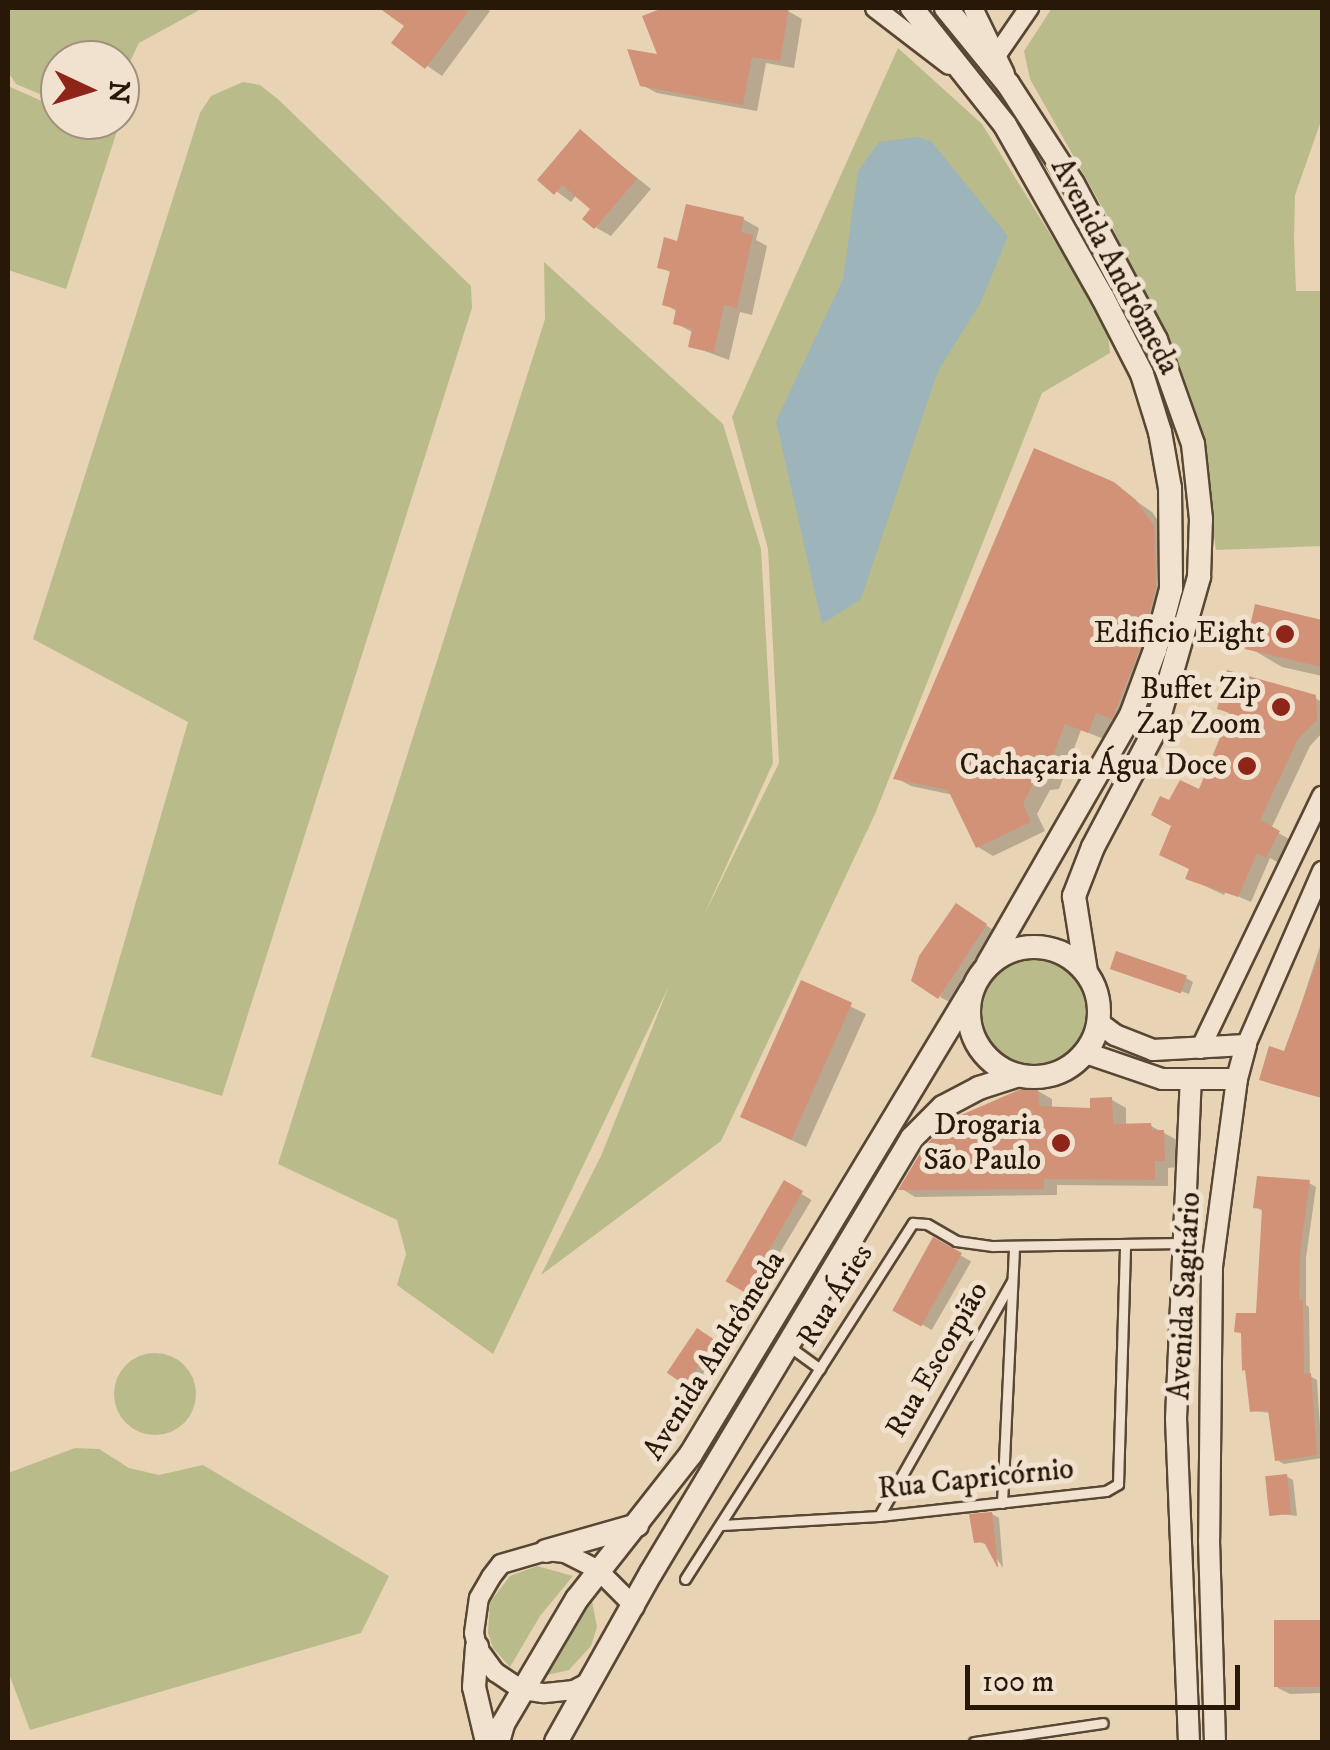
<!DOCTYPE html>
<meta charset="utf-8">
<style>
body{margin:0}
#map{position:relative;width:1330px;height:1750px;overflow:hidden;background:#e8d3b5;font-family:"IM FELL DW Pica",serif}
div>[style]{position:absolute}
.green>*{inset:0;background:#babb8b}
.round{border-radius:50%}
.water>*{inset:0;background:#9db4ba}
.shadow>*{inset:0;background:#0003;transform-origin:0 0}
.building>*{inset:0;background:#d19278;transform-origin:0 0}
.roads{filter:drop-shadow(2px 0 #584733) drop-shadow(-2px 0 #584733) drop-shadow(0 2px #584733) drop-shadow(0 -2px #584733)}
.service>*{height:9px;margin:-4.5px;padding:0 4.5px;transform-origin:4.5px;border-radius:4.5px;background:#f0e2cf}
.minor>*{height:18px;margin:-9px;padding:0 9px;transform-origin:9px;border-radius:9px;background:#f0e2cf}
.tertiary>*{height:20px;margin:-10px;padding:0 10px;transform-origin:10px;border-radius:10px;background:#f0e2cf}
.secondary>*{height:22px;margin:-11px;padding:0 11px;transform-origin:11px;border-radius:11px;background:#f0e2cf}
.secondary>.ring{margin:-11px;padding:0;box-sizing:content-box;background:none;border:22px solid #f0e2cf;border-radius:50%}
.dots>*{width:28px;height:28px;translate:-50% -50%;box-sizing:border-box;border:5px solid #f0e2cf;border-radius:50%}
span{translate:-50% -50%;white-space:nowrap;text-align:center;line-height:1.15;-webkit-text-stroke:10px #f0e2cf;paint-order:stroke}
.street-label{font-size:30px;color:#281808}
.poi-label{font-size:30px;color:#281808}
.right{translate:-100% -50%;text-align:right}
.frame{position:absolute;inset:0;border:10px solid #281808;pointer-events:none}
.north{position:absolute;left:40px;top:40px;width:100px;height:100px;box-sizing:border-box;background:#f0e2cf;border:2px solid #a0917f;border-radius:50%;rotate:94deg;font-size:28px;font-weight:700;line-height:40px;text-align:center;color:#281808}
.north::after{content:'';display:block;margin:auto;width:35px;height:45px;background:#8f2418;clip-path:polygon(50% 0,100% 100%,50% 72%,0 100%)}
.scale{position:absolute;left:965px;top:1665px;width:275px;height:45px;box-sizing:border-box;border:5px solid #281808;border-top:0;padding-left:12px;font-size:30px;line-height:35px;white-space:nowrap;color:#281808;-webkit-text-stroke:8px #f0e2cf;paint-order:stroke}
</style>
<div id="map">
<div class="green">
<i style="clip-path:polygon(8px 8px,203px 8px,139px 43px,120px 82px,120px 60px,60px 60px,59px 102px,16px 84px,8px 72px)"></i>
<i style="clip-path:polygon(1052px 8px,1322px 8px,1322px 118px,1295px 195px,1294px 239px,1296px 291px,1322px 291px,1322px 546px,1216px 550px,1200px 433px,1181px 381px,1110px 221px,1030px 79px,1024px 51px)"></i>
<i style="clip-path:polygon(898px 48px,982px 124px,1107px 326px,1110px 353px,1042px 393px,875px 814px,721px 1141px,541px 1275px,601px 1156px,669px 986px,493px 1354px,397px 1285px,406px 1254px,397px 1220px,278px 1164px,545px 319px,544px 262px,723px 424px,761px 549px,773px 763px,703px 917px,779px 763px,768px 549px,732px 417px)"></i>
<i style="clip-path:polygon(243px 82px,260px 85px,279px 100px,471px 286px,472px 308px,222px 1096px,91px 1057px,188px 722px,33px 639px,200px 113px,211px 96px)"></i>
<i style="clip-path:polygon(8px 86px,60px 109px,60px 120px,120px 120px,120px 99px,127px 100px,66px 289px,8px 270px)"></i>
<i class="round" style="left:978px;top:956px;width:114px;height:114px"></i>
<i class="round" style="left:114px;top:1353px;width:82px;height:82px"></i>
<i style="clip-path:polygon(75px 1448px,99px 1449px,129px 1468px,159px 1475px,203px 1465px,389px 1576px,361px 1633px,30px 1730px,8px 1671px,8px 1473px)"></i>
<i style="clip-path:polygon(537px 1566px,573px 1576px,540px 1616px,510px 1667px,493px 1648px,488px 1633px,490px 1602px,510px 1576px)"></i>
<i style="clip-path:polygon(591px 1596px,597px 1627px,591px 1646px,569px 1670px,539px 1677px)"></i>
</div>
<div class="water">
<i style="clip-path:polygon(917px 137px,931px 141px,1008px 236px,981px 302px,938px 371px,861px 599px,822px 624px,776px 421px,843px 279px,858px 171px,879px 142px)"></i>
</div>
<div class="shadow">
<i style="clip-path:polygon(385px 8px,485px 8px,490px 11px,442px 76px,394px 43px,407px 25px)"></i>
<i style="clip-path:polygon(670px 8px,788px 11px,802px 19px,794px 68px,766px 63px,757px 111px,657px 93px,642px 85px,661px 58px,646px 17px)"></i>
<i style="clip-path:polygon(580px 132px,651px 189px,611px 236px,595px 227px,594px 209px,577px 194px,571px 202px,540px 179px)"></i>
<i style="clip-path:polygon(743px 219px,759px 228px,756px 240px,767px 246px,752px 315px,740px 312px,729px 360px,691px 346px,694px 333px,675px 323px,678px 312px,665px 304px,672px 273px,660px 267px,679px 244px)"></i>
<i style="clip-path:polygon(1113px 485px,1152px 512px,1169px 537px,1171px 597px,1128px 726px,1112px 720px,1104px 739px,1081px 730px,1059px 789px,1050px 790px,1037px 814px,1045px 831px,993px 856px,978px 847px,953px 795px,911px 786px,896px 778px)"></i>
<i style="clip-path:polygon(1257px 607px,1322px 622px,1322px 676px,1282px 667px,1248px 647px)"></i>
<i style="clip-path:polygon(1315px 698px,1322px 702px,1322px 733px,1310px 746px,1271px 829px,1291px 840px,1279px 863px,1270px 858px,1251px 902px,1226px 891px,1224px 895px,1188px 878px,1192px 869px,1170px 804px,1200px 793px,1232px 715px,1219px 708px)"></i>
<i style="clip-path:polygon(972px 916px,1001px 935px,955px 1005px,940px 997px)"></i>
<i style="clip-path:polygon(1322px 940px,1322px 1098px,1269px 1083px,1285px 1054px)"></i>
<i style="clip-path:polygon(1129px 973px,1186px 978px,1193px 982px,1189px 994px)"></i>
<i style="clip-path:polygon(802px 983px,866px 1014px,806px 1147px,757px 1124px)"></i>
<i style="clip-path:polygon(1038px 1091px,1052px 1099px,1052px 1109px,1093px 1110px,1112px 1100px,1126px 1108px,1126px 1126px,1151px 1126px,1177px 1140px,1178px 1167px,1168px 1168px,1168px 1186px,1057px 1185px,1057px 1195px,915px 1197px,902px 1189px)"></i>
<i style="clip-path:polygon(1309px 1183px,1316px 1187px,1306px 1258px,1306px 1305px,1309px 1307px,1310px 1376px,1317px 1380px,1322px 1458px,1284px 1464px,1277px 1460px,1271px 1413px,1253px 1411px,1244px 1335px,1237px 1331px,1258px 1315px,1264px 1212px,1256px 1207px)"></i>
<i style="left:785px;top:1184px;width:31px;height:112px;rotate:31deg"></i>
<i style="left:934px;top:1240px;width:43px;height:79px;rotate:30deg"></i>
<i style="left:697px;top:1332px;width:27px;height:49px;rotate:31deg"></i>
<i style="clip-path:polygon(1286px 1476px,1293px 1480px,1297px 1516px,1271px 1513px)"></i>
<i style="clip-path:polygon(992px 1514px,999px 1518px,1003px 1568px,988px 1545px,976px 1541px)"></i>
<i style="clip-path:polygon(1322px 1623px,1322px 1693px,1290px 1694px,1278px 1688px,1277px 1624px)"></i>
</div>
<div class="building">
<i style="clip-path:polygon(379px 8px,471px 8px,425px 69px,391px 43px,404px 26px)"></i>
<i style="clip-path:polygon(663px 8px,789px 8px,780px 61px,752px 57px,743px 105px,640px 86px,627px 49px,657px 54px,642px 16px)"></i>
<i style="clip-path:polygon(580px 129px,637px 179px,594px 229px,582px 219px,590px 209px,562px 185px,554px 195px,537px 180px)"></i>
<i style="clip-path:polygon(686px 204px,744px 217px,741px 232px,753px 235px,737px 308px,724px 305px,714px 353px,688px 347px,692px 329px,673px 324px,676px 309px,662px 305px,670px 271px,657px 268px,664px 237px,677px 241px)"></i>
<i style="clip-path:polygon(1034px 448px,1114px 482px,1136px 500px,1154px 526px,1156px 587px,1141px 646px,1112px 719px,1096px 713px,1088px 733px,1065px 724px,1043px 782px,1034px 782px,1023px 804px,1031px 822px,976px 848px,948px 790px,893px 779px)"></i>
<i style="clip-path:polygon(1255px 604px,1322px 620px,1322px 667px,1245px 649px)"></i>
<i style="clip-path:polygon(1227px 670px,1316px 695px,1317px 720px,1298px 739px,1260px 820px,1280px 831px,1266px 858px,1257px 853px,1238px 897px,1185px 879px,1189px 869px,1159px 855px,1171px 826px,1151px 815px,1160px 796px,1169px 800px,1180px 780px,1199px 789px,1230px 713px,1217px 709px)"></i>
<i style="clip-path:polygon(956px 903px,987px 924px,938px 999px,911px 981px,919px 956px)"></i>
<i style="clip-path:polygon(1322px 948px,1322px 1098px,1259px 1080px,1269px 1046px,1284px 1051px)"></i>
<i style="left:1116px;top:951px;width:75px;height:19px;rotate:19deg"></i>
<i style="left:801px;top:980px;width:56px;height:150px;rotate:24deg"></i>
<i style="clip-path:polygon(1028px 1086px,1038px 1089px,1039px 1106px,1090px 1108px,1090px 1098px,1112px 1097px,1113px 1124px,1151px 1123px,1152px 1130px,1164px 1130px,1165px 1161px,1155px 1161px,1155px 1180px,1044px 1179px,1044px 1189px,898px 1190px,924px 1147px,952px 1119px)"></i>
<i style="clip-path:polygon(1257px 1176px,1310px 1180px,1300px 1253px,1299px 1300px,1303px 1300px,1304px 1374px,1311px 1373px,1317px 1455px,1275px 1461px,1268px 1410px,1250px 1412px,1245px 1370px,1242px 1371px,1241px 1333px,1234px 1332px,1236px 1313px,1256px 1313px,1262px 1209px,1253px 1208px)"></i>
<i style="left:784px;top:1180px;width:22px;height:117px;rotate:30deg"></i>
<i style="left:933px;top:1237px;width:33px;height:84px;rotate:29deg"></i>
<i style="left:697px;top:1328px;width:22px;height:54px;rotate:34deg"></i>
<i style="left:1287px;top:1474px;width:40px;height:22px;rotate:84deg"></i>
<i style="clip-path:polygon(992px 1512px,998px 1567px,997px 1567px,984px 1542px,974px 1543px,969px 1514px)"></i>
<i style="left:1322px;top:1620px;width:67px;height:48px;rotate:90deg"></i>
</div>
<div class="roads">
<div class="service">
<i style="left:790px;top:1347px;width:37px;rotate:36deg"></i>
<i style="left:1002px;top:1503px;width:256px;rotate:-87.3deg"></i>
<i style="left:879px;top:1516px;width:270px;rotate:-60.5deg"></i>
<i style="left:722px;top:1525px;width:157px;rotate:-3.3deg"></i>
<i style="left:879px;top:1516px;width:228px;rotate:-6.3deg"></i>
<i style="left:1106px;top:1491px;width:14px;rotate:-30deg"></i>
<i style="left:1118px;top:1484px;width:237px;rotate:-88.3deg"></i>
<i style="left:685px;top:1579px;width:423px;rotate:-57.4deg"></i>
<i style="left:913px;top:1223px;width:14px;rotate:4deg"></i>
<i style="left:927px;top:1224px;width:34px;rotate:30deg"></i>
<i style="left:956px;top:1241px;width:37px;rotate:8deg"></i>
<i style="left:993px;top:1246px;width:189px;rotate:-0.9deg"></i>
<i style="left:974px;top:1742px;width:130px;rotate:-8.4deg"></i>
</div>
<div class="minor">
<i style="left:875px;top:8px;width:93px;rotate:37.6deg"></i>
<i style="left:973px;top:8px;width:73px;rotate:64.1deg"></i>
<i style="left:998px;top:53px;width:55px;rotate:-55.4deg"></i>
<i style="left:1246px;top:1045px;width:190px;rotate:-66.4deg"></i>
<i style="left:1200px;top:1049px;width:281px;rotate:-64.3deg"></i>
<i style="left:589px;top:1682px;width:17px;rotate:152deg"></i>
<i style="left:574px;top:1690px;width:31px;rotate:174deg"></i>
<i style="left:543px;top:1693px;width:21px;rotate:-172deg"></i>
<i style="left:522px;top:1690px;width:32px;rotate:-146deg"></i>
<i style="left:495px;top:1672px;width:31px;rotate:-126deg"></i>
<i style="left:477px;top:1647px;width:14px;rotate:-102deg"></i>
<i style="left:474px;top:1633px;width:35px;rotate:-82deg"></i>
<i style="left:479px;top:1598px;width:24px;rotate:-60deg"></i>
<i style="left:491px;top:1577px;width:16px;rotate:-52deg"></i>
<i style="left:501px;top:1564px;width:47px;rotate:-16.1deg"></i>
<i style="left:546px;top:1551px;width:19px;rotate:6deg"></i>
<i style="left:565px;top:1553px;width:37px;rotate:27deg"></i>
<i style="left:598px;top:1570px;width:52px;rotate:45deg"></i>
</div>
<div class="tertiary">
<i style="left:1099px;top:1023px;width:20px;rotate:37deg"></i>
<i style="left:1115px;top:1035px;width:41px;rotate:21.5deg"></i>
<i style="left:1153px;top:1050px;width:93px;rotate:-3.1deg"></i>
<i style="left:1246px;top:1045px;width:35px;rotate:105deg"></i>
<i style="left:1237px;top:1079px;width:189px;rotate:97.6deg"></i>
<i style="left:1212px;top:1266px;width:274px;rotate:90.6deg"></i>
<i style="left:1209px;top:1540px;width:202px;rotate:88.3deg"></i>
<i style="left:1086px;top:1053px;width:80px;rotate:18.9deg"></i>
<i style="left:1162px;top:1079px;width:75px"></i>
<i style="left:1189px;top:1742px;width:323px;rotate:-92.3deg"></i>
<i style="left:1176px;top:1419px;width:337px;rotate:-87.5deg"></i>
</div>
<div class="secondary">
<i style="left:912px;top:8px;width:149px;rotate:51.5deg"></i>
<i style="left:1005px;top:125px;width:199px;rotate:60.5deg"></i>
<i style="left:1103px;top:298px;width:85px;rotate:62.8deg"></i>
<i style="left:1142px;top:374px;width:61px;rotate:72.8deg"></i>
<i style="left:1160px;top:432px;width:57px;rotate:79.9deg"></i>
<i style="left:1170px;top:488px;width:101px;rotate:89.4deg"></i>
<i style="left:1171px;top:589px;width:63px;rotate:104.7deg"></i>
<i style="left:1155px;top:650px;width:69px;rotate:110.3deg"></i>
<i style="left:1131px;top:715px;width:287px;rotate:119.9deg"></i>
<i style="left:946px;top:8px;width:98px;rotate:50.8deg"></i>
<i style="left:1008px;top:84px;width:119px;rotate:57deg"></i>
<i style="left:1073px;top:184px;width:177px;rotate:62deg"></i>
<i style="left:1156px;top:340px;width:110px;rotate:70.4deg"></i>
<i style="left:1193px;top:444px;width:75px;rotate:83.9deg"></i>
<i style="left:1201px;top:519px;width:58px;rotate:92deg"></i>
<i style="left:1199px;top:577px;width:157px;rotate:105.9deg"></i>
<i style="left:1156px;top:728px;width:135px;rotate:117.9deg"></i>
<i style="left:1093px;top:847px;width:53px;rotate:111.2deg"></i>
<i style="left:1074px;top:896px;width:77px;rotate:81deg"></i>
<i class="ring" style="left:969px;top:947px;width:108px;height:108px"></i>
<i style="left:546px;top:1551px;width:95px;rotate:-15.9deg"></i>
<i style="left:477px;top:1647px;width:40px;rotate:94.3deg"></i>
<i style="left:474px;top:1687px;width:57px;rotate:76.7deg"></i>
<i style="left:498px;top:1742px;width:19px;rotate:-74deg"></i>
<i style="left:503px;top:1724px;width:145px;rotate:-59.4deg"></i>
<i style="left:577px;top:1599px;width:184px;rotate:-51.8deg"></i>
<i style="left:691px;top:1454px;width:541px;rotate:-58.84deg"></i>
<i style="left:556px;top:1742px;width:194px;rotate:-60.7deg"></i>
<i style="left:651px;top:1573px;width:507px;rotate:-59.04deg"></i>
<i style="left:912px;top:1138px;width:44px;rotate:-45deg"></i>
<i style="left:943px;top:1107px;width:41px;rotate:-27.8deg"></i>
<i style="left:979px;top:1088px;width:40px;rotate:-18deg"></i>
</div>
</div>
<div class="dots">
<i style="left:1285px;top:634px;background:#8f2418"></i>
<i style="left:1281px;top:707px;background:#8f2418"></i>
<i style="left:1247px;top:766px;background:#8f2418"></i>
<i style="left:1061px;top:1143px;background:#8f2418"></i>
</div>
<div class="street-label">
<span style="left:1114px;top:267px;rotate:62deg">Avenida Andrômeda</span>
<span style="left:836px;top:1296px;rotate:-58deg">Rua Áries</span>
<span style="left:1186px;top:1296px;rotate:-87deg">Avenida Sagitário</span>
<span style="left:715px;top:1356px;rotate:-58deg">Avenida Andrômeda</span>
<span style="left:938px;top:1360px;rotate:-60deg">Rua Escorpião</span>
<span style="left:976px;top:1480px;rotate:-6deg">Rua Capricórnio</span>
</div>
<div class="poi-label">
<span class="right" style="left:1265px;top:634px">Edificio Eight</span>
<span class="right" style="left:1261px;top:707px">Buffet Zip<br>Zap Zoom</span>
<span class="right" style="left:1227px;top:766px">Cachaçaria Água Doce</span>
<span class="right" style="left:1041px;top:1143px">Drogaria<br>São Paulo</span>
</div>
<div class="frame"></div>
<div class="north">N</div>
<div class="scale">100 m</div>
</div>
